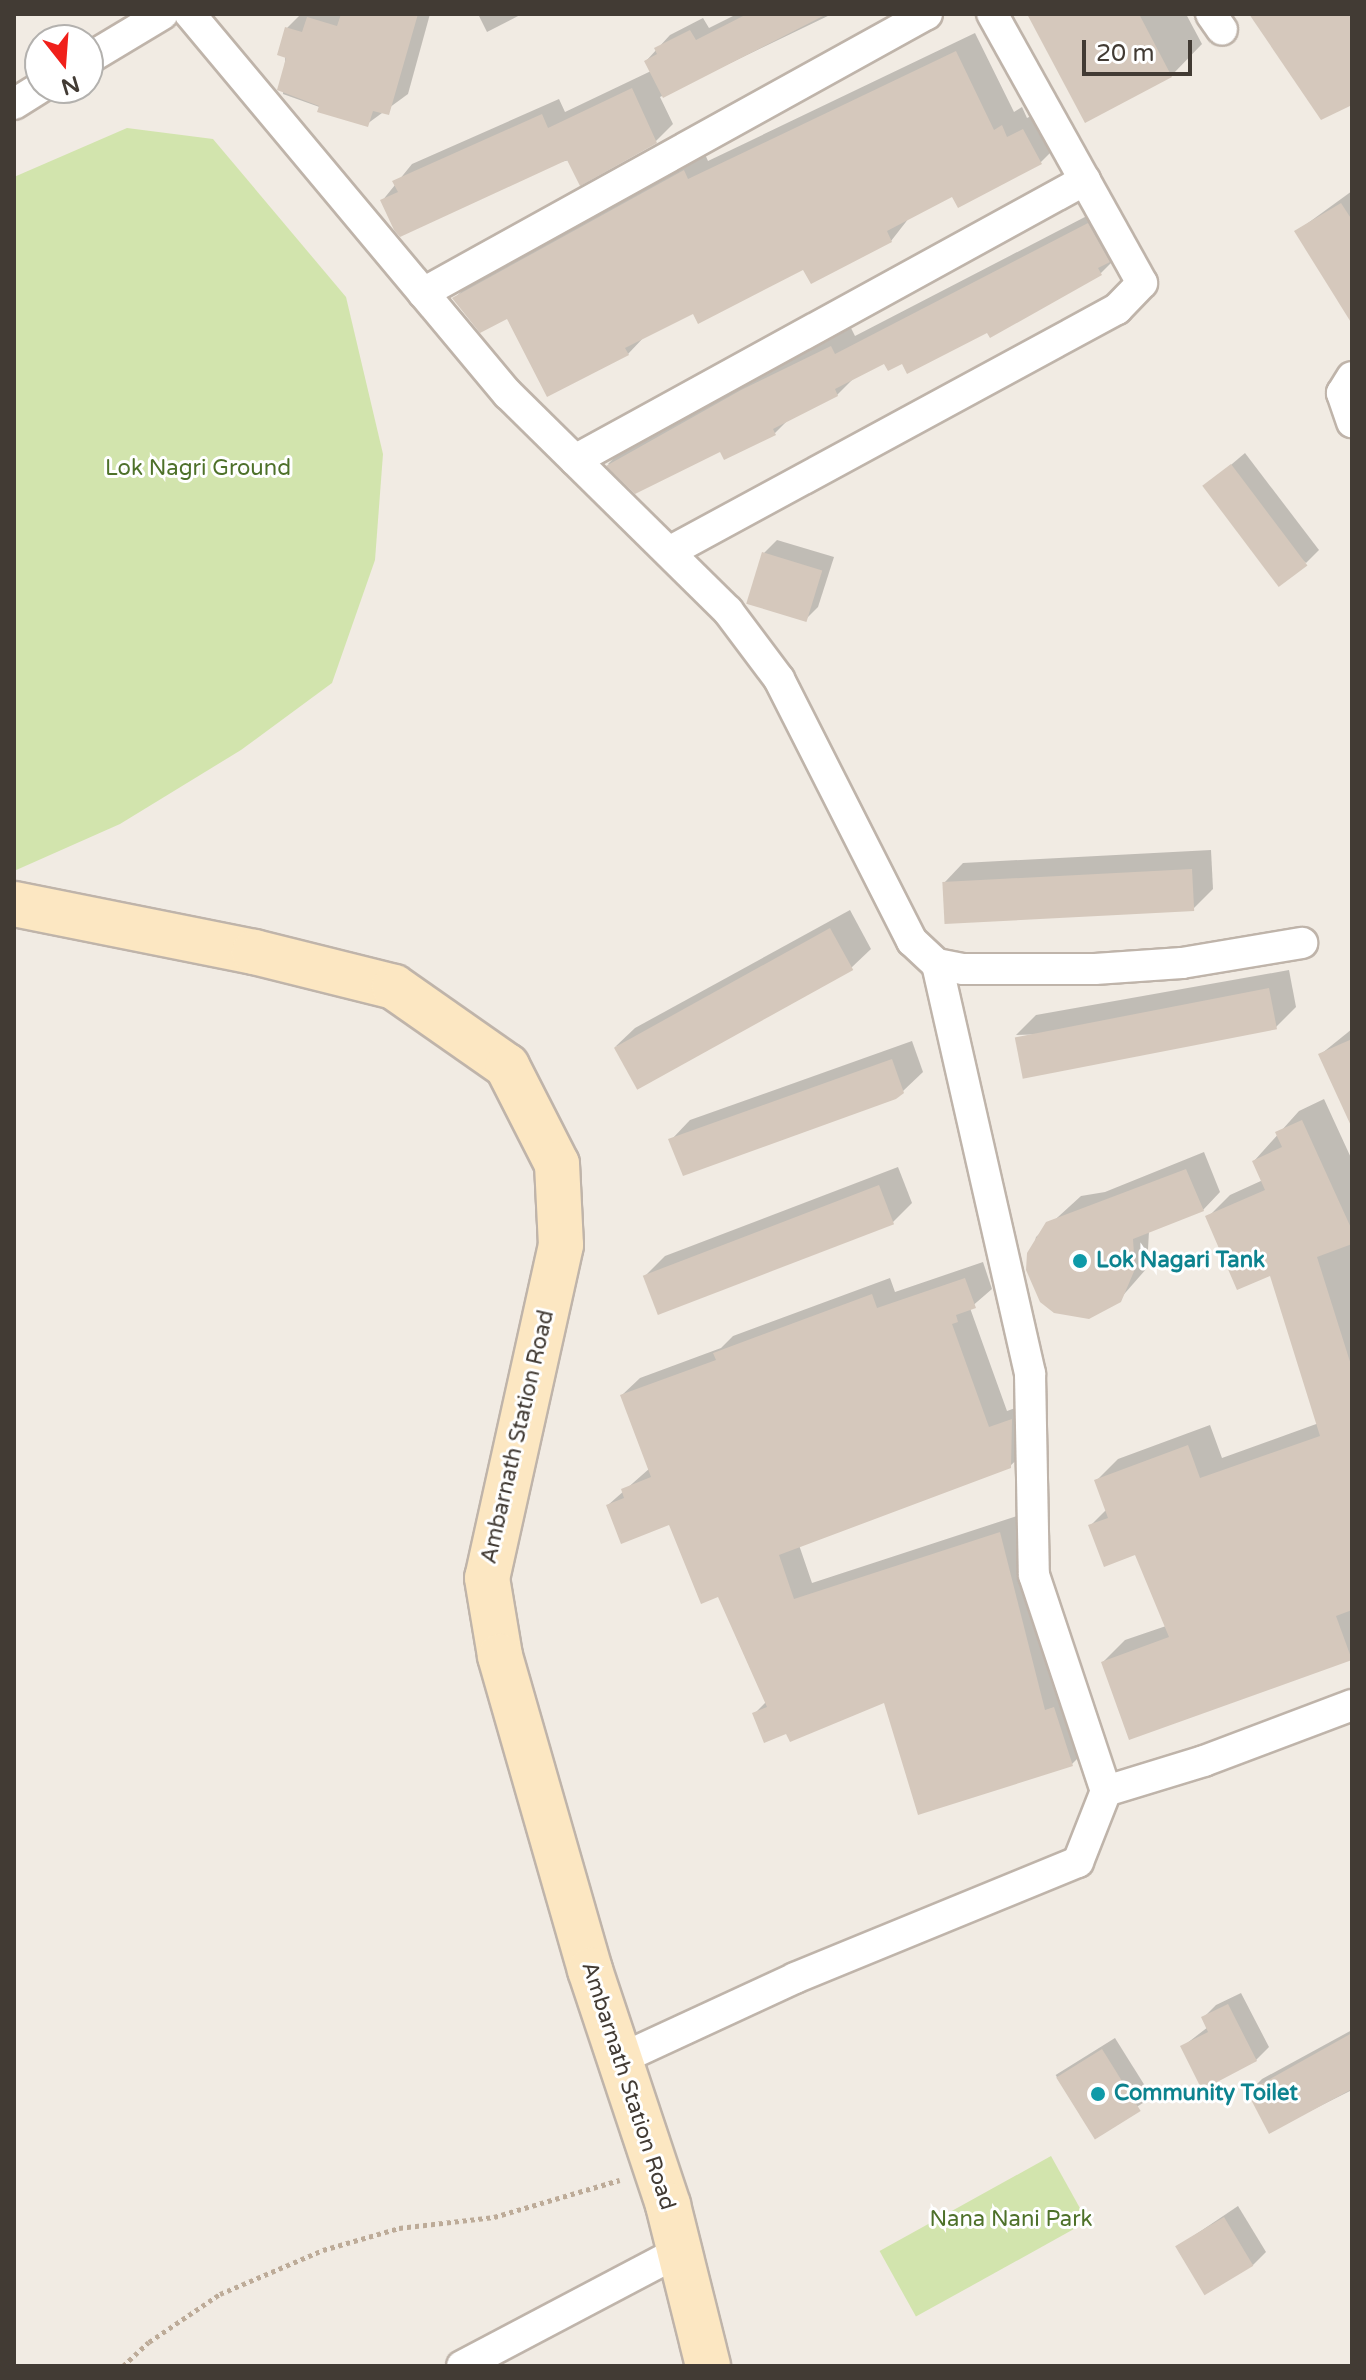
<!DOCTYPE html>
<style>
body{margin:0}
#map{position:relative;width:1366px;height:2380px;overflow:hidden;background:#f1ebe3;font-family:"Varela Round",sans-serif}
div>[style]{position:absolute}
.green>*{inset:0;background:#d2e4ad;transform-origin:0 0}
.shadow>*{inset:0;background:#0003;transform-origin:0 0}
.building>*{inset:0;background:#d5c8bc;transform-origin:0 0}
.path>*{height:5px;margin-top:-2.5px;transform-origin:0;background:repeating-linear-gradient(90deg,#bdab98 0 4px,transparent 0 8px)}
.roads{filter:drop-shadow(2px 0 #bfb4aa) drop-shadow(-2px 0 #bfb4aa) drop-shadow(0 2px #bfb4aa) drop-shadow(0 -2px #bfb4aa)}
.minor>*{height:30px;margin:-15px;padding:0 15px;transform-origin:15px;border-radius:15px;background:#fff}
.secondary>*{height:44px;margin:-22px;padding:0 22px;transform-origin:22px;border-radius:22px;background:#fce7c2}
.dots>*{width:22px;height:22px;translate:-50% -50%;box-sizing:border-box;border:4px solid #fff;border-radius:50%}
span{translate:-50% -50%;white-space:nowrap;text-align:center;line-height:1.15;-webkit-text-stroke:6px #fff;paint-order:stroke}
.park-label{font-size:22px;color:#4e712a}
.culture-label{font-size:22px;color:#0d838f;font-weight:700}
.left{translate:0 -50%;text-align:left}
.street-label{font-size:22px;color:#423b34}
.frame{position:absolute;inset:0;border:16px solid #423b34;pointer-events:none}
.north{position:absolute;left:24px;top:24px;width:80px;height:80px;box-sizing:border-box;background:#fff;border:2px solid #b3b1ae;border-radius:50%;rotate:163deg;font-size:22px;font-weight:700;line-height:32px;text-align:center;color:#423b34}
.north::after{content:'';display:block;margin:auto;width:28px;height:36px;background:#f0201b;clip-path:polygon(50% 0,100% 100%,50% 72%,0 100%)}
.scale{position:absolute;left:1082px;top:40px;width:110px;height:36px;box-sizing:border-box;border:4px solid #423b34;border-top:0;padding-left:10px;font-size:24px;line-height:28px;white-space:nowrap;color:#423b34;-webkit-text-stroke:6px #fff;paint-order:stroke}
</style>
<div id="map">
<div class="green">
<i style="clip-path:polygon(127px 128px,213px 139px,346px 297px,383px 454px,375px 560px,332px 683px,241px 750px,120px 824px,14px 871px,14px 177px)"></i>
<i style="left:1051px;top:2156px;width:75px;height:196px;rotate:61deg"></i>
</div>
<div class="shadow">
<i style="clip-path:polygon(301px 14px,430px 14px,408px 94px,367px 124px,283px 94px,287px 28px)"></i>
<i style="clip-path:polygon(478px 14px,522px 14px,487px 32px)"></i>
<i style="clip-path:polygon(737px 14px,832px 14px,660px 97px,673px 124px,656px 141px,382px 201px,412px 164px,559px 99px,565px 112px,651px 71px,646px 61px,670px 35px,703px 18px,709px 28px)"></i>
<i style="clip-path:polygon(1030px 14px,1186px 14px,1202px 44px,1171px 76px)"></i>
<i style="clip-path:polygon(975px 33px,1014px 112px,1022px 107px,1027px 118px,1043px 110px,1060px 143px,1040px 163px,953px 195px,909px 218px,891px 241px,804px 267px,694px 312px,646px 335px,628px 354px,455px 298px,474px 278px,704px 152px,708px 161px)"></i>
<i style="clip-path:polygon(1352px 191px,1352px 320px,1297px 231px)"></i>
<i style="clip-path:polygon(1108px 205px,1120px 254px,1101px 273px,988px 330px,885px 362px,856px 376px,837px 395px,790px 418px,775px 433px,725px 457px,721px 449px,635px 491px,608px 464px,627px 445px,762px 371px,851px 328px,855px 336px)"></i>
<i style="clip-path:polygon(1245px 453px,1319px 550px,1306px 563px,1206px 486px)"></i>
<i style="clip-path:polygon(777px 540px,834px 557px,818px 607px,805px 620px,764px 553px)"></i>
<i style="clip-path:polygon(1211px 850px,1213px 889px,1193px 909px,944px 883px,963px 863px)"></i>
<i style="clip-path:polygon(850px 910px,871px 949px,851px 968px,615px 1047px,635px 1028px)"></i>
<i style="clip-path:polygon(1289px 970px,1296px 1007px,1276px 1027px,1016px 1035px,1036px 1015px)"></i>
<i style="clip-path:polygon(1352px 1029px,1352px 1111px,1321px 1054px)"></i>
<i style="clip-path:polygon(912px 1041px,923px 1072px,903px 1091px,671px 1140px,690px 1120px)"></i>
<i style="clip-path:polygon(1324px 1099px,1352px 1160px,1352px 1657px,1103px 1662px,1125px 1640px,1166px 1626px,1136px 1553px,1091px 1525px,1107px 1509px,1096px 1481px,1118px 1459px,1210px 1425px,1222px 1458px,1319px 1423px,1271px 1273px,1208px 1217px,1230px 1195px,1263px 1180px,1254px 1161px,1299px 1111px)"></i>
<i style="clip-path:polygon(1204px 1152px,1220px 1192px,1203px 1210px,1149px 1231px,1147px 1268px,1119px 1300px,1028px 1270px,1036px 1237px,1081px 1196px,1105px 1192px)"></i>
<i style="clip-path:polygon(898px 1167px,912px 1203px,892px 1223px,646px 1275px,665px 1256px)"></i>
<i style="clip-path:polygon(983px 1262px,992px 1289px,970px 1308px,1007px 1411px,1029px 1403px,1028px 1449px,1009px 1467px,799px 1545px,812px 1583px,1017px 1516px,1063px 1694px,1090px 1746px,1072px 1764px,885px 1700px,787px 1731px,754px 1714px,766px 1702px,719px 1594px,670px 1523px,608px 1505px,650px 1468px,622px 1395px,640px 1378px,721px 1348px,733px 1336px,890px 1278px,895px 1292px)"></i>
<i style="clip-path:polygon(1241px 1993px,1269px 2047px,1256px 2060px,1182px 2047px,1208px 2027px,1203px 2018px,1216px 2005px)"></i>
<i style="clip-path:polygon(1352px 2030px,1352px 2090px,1270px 2131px,1249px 2092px,1262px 2079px)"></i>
<i style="left:1115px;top:2038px;width:70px;height:70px;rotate:58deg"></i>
<i style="clip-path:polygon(1238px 2206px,1266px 2252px,1253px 2265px,1177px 2247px)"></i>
</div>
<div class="building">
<i style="clip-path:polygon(341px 14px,418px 14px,389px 115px,373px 111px,368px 127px,317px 112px,319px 106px,277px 90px,286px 58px,277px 55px,285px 27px,302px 32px,307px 17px,337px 26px)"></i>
<i style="clip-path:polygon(747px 14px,827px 14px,663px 98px,644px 61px,657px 54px,654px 48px,690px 30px,696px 40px)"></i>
<i style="clip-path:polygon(1027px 14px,1139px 14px,1172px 77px,1085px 123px)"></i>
<i style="clip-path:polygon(1249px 14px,1352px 14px,1352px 105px,1321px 120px)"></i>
<i style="clip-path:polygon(956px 51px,994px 130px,1002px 125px,1007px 137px,1023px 129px,1042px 164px,958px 208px,952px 197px,887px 231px,892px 242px,811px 284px,803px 270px,698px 324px,693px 314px,625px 348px,629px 355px,547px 397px,507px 319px,480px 333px,452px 298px,684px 170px,688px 179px)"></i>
<i style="clip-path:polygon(632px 88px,657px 143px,580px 186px,567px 160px,400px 237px,394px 230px,380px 200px,398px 192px,392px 181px,542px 114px,548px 128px)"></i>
<i style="clip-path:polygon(1341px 203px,1352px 220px,1352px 324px,1294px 231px)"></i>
<i style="clip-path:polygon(1088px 223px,1110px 262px,1098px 268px,1102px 275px,990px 338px,987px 333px,907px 374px,902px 364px,888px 371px,884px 364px,835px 389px,838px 396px,773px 429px,776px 435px,724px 460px,720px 452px,635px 494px,606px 466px,741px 390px,831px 346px,835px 354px)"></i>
<i style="left:1231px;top:464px;width:127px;height:36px;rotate:53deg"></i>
<i style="left:762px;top:552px;width:63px;height:54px;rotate:17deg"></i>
<i style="left:1192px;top:869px;width:42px;height:250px;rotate:87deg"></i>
<i style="left:830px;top:928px;width:48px;height:247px;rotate:61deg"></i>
<i style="left:1269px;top:988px;width:42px;height:259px;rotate:79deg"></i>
<i style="clip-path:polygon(1352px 1039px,1352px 1128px,1318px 1054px)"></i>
<i style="clip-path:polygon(892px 1059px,904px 1093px,896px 1099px,683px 1176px,668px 1139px)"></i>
<i style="clip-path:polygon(1302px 1120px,1352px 1230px,1352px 1244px,1317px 1257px,1352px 1368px,1352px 1610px,1336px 1616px,1352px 1660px,1129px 1740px,1101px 1662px,1169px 1637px,1135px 1555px,1104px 1567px,1088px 1525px,1108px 1518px,1094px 1480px,1188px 1445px,1200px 1478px,1320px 1436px,1270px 1276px,1237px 1290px,1205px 1216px,1265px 1190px,1252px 1161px,1282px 1147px,1275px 1132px)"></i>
<i style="clip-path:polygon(1186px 1169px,1204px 1211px,1133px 1239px,1135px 1269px,1121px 1302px,1089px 1319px,1054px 1313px,1040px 1302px,1026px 1270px,1027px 1253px,1046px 1222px)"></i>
<i style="left:879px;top:1185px;width:42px;height:253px;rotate:69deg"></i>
<i style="clip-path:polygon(965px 1278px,976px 1308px,956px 1315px,958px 1322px,952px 1324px,989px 1427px,1012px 1419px,1011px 1468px,779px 1555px,794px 1599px,1000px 1532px,1045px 1710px,1054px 1707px,1073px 1766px,918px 1815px,884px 1703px,790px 1742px,786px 1734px,764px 1743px,752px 1713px,767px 1707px,718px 1597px,701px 1604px,669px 1525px,621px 1544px,606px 1505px,624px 1498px,621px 1489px,651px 1477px,620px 1395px,716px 1360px,713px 1353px,872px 1294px,877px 1308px)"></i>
<i style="clip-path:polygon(1228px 2004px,1257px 2061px,1202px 2090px,1180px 2046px,1208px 2032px,1201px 2017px)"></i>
<i style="clip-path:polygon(1352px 2033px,1352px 2089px,1269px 2134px,1247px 2092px)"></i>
<i style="left:1102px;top:2049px;width:73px;height:54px;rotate:58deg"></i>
<i style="left:1224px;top:2217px;width:57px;height:57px;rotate:59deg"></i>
</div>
<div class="path">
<i style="left:123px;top:2366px;width:35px;rotate:-43deg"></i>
<i style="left:149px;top:2342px;width:86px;rotate:-34.1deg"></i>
<i style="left:220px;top:2294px;width:112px;rotate:-23.1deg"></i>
<i style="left:323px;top:2250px;width:79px;rotate:-16.1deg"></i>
<i style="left:399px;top:2228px;width:96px;rotate:-6.6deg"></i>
<i style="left:494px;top:2217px;width:131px;rotate:-16.4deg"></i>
</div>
<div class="roads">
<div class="minor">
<i style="left:190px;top:14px;width:496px;rotate:50.1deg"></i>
<i style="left:508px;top:394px;width:309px;rotate:44.6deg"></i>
<i style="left:728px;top:611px;width:85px;rotate:53.1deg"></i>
<i style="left:779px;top:679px;width:294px;rotate:63.1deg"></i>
<i style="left:912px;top:941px;width:34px;rotate:43deg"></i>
<i style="left:937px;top:964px;width:26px;rotate:11deg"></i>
<i style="left:963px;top:969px;width:132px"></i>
<i style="left:1095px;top:969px;width:87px;rotate:-3.9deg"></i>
<i style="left:1182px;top:963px;width:122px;rotate:-9.5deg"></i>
<i style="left:1211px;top:14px;width:19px;rotate:55deg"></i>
<i style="left:88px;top:59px;width:87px;rotate:-31deg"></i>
<i style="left:14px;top:104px;width:31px;rotate:-32deg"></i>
<i style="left:423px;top:293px;width:576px;rotate:-28.97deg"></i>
<i style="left:1352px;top:377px;width:19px;rotate:122deg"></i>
<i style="left:1342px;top:393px;width:31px;rotate:71deg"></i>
<i style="left:575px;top:460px;width:582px;rotate:-28.77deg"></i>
<i style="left:669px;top:552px;width:510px;rotate:-28.48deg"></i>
<i style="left:1117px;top:309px;width:36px;rotate:-46deg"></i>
<i style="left:1142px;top:283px;width:308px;rotate:-119.1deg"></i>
<i style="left:937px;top:964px;width:420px;rotate:77.2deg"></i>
<i style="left:1030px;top:1374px;width:201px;rotate:88.9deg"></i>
<i style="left:1034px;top:1575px;width:228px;rotate:71.6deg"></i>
<i style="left:620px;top:2059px;width:193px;rotate:-24.8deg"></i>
<i style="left:795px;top:1978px;width:306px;rotate:-22.3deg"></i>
<i style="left:1078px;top:1862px;width:76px;rotate:-68.5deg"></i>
<i style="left:1106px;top:1791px;width:102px;rotate:-17deg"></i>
<i style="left:1204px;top:1761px;width:158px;rotate:-20.7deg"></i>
<i style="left:462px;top:2366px;width:246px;rotate:-27.8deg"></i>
</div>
<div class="secondary">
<i style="left:14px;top:904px;width:245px;rotate:11.3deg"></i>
<i style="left:254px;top:952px;width:144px;rotate:14deg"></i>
<i style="left:394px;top:987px;width:138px;rotate:35deg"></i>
<i style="left:507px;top:1066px;width:110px;rotate:63deg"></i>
<i style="left:557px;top:1164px;width:81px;rotate:87.2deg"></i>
<i style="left:561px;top:1245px;width:341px;rotate:102.5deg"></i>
<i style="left:487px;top:1578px;width:79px;rotate:80.5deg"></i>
<i style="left:500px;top:1656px;width:327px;rotate:74deg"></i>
<i style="left:590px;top:1970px;width:248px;rotate:71.6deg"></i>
<i style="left:668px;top:2205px;width:166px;rotate:76deg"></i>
</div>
</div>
<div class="dots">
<i style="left:1080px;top:1261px;background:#0f9aa8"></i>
<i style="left:1098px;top:2094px;background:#0f9aa8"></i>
</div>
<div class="park-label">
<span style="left:198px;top:469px">Lok Nagri Ground</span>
<span style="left:1011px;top:2220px">Nana Nani Park</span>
</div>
<div class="culture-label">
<span class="left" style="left:1096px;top:1261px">Lok Nagari Tank</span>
<span class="left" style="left:1114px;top:2094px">Community Toilet</span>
</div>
<div class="street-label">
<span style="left:518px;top:1437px;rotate:-77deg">Ambarnath Station Road</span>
<span style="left:628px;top:2086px;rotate:72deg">Ambarnath Station Road</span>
</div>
<div class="frame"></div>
<div class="north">N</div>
<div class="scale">20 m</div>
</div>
